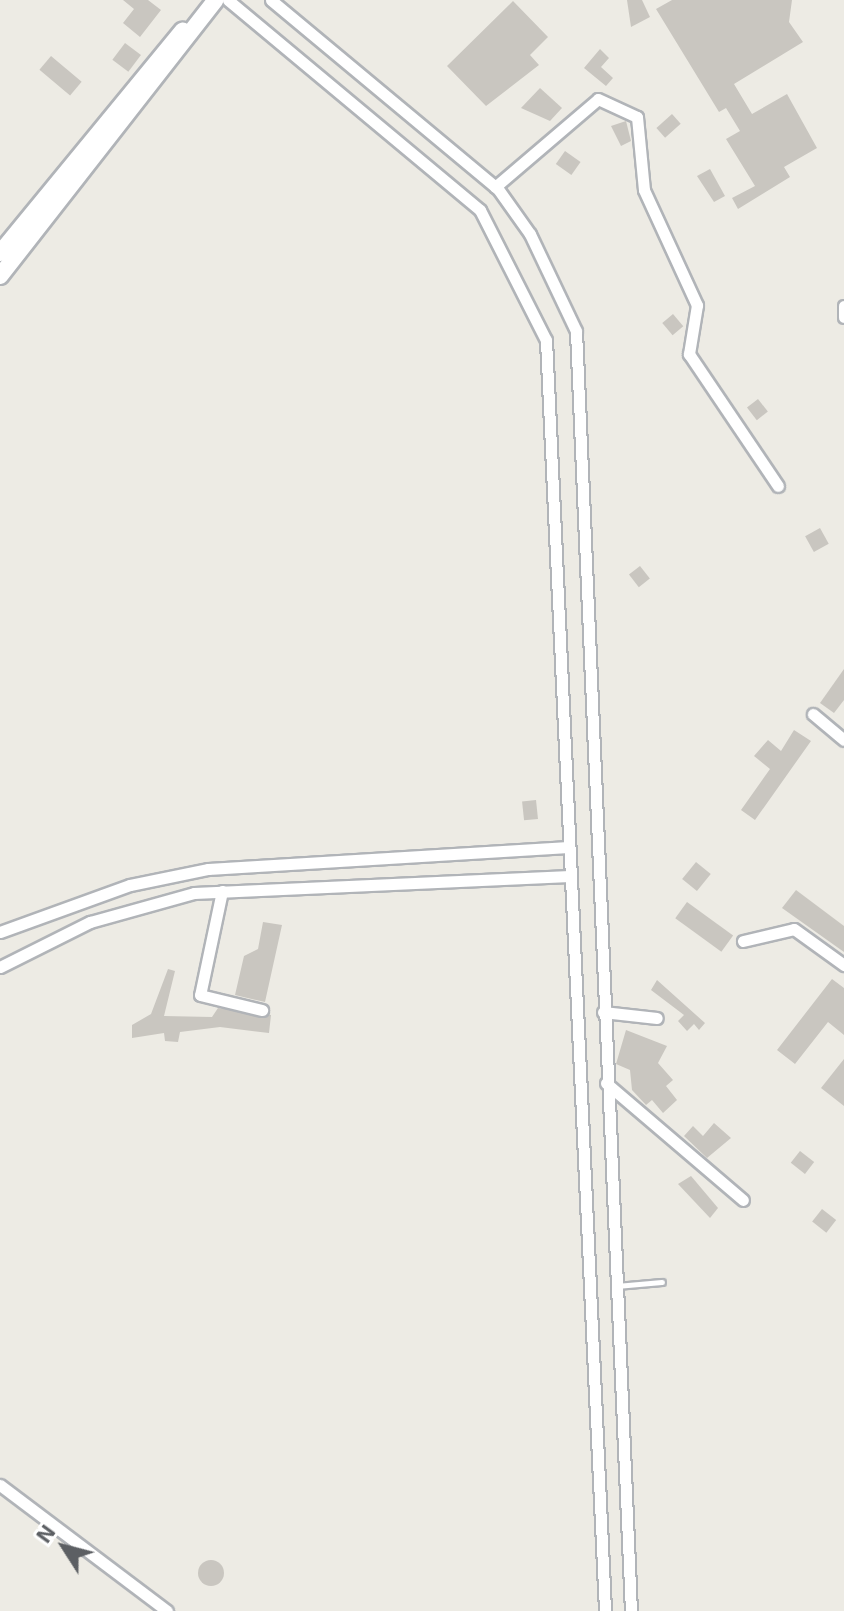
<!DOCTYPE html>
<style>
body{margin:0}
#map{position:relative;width:844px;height:1611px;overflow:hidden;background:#edebe4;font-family:"Exo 2",sans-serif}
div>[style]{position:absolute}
.building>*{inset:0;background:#c9c6c0;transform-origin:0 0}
.round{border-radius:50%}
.roads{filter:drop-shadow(2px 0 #b1b4b8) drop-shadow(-2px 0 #b1b4b8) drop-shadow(0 2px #b1b4b8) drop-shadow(0 -2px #b1b4b8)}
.lane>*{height:5px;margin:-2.5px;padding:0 2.5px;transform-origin:2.5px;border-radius:2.5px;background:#fff}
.street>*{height:11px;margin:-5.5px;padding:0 5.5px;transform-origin:5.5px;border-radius:5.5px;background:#fff}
.secondary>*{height:16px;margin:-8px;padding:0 8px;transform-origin:8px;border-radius:8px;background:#fff}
span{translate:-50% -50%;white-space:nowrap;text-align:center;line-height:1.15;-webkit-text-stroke:8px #fff;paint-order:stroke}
.north{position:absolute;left:24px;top:1507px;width:80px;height:80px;-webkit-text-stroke:6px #fff;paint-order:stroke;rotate:306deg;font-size:22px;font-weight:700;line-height:32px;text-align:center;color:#5c5f63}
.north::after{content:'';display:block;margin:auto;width:28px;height:36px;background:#5c5f63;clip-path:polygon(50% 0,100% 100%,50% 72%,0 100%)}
</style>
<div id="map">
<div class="building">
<i style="clip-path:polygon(123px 0,148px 0,161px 10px,140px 37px,123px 23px,134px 9px)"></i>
<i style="clip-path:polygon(627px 0,642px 0,650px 17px,631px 27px)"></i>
<i style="clip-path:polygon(672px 0,792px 0,789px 22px,803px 42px,734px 84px,752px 114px,787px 94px,817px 148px,784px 167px,790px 177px,738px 209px,732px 198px,755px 186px,726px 139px,740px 131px,726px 108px,719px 112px,656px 9px)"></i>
<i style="clip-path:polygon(513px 1px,548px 37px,530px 55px,539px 65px,486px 106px,447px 66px)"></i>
<i style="left:125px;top:43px;width:20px;height:21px;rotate:37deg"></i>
<i style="clip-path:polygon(600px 49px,609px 58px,601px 67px,613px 78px,606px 86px,584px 68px)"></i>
<i style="left:51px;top:56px;width:40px;height:18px;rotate:40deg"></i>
<i style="clip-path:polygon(540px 88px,562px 108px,550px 121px,521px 108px)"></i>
<i style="left:672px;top:114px;width:13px;height:21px;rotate:48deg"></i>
<i style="clip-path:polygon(626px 121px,631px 141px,621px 146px,611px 126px)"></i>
<i style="left:565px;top:151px;width:19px;height:16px;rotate:35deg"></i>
<i style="clip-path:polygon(710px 169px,725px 196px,714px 202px,697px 176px)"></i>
<i style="left:673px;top:314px;width:16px;height:14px;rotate:50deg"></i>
<i style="left:758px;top:399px;width:16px;height:14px;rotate:52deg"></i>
<i style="left:820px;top:528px;width:18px;height:17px;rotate:61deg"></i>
<i style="left:640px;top:566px;width:16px;height:14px;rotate:52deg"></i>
<i style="clip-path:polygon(844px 669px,844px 700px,834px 713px,820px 703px)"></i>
<i style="clip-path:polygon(794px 730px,811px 741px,755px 820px,741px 810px,770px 769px,754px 756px,768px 740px,781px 751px)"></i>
<i style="left:536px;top:800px;width:19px;height:14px;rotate:84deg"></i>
<i style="left:696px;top:862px;width:19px;height:22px;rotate:39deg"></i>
<i style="clip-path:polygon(796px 890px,844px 926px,844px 952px,782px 908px)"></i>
<i style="left:687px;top:902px;width:57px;height:20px;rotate:36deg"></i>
<i style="clip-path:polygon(263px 922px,282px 925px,265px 1002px,235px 995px,244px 956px,258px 949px)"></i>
<i style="clip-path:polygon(168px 969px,175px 971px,164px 1016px,212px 1017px,218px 1008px,271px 1015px,269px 1033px,220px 1027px,180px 1032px,178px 1042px,165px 1041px,164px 1033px,132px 1038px,132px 1025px,151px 1014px)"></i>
<i style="clip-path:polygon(832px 979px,844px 988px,844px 1035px,828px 1022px,795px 1064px,777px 1050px)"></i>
<i style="clip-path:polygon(657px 980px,705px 1023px,699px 1030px,694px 1024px,687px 1031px,678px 1021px,684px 1015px,651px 990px)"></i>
<i style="clip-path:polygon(626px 1030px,667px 1046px,658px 1063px,673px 1080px,666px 1086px,677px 1100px,663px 1113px,652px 1100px,646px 1105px,632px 1090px,630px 1070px,616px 1064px)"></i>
<i style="clip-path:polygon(844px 1059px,844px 1106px,821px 1088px)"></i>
<i style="clip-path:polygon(714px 1123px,731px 1138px,707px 1158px,684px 1136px,693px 1126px,703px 1136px)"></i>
<i style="left:800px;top:1151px;width:18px;height:15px;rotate:38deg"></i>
<i style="clip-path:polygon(691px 1176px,718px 1208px,710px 1218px,678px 1184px)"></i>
<i style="left:822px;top:1209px;width:18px;height:16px;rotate:38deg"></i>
<i class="round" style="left:198px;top:1560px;width:26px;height:26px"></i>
</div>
<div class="roads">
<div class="lane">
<i style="left:616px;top:1286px;width:46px;rotate:-5deg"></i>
</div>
<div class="street">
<i style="left:228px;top:0;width:328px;rotate:39.8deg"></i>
<i style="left:480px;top:210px;width:146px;rotate:63.1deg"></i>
<i style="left:546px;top:340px;width:1272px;rotate:87.34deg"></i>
<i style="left:271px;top:0;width:295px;rotate:39.8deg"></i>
<i style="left:498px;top:189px;width:55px;rotate:54.6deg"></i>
<i style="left:530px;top:234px;width:107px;rotate:64.6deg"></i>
<i style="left:576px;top:331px;width:1281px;rotate:87.54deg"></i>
<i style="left:495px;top:187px;width:135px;rotate:-40.5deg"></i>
<i style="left:598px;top:99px;width:43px;rotate:24.8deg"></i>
<i style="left:637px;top:117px;width:73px;rotate:84.5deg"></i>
<i style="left:644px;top:190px;width:127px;rotate:65.3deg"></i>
<i style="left:697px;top:305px;width:50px;rotate:99.3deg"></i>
<i style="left:689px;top:354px;width:159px;rotate:56deg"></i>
<i style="left:844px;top:306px;width:11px;rotate:90deg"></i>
<i style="left:813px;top:714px;width:40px;rotate:40deg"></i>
<i style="left:222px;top:891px;width:106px;rotate:101.9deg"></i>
<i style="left:200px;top:995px;width:64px;rotate:13.6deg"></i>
<i style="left:0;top:932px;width:138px;rotate:-19.9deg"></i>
<i style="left:130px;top:885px;width:80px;rotate:-11.6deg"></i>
<i style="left:208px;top:869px;width:361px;rotate:-3.5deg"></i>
<i style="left:743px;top:941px;width:52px;rotate:-13.2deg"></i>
<i style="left:794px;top:929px;width:62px;rotate:35.8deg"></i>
<i style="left:0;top:967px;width:101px;rotate:-26.6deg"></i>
<i style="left:90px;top:922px;width:108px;rotate:-15.6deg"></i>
<i style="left:194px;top:893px;width:376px;rotate:-2.6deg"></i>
<i style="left:603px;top:1012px;width:54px;rotate:6.3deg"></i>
<i style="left:606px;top:1083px;width:180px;rotate:40.5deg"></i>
<i style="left:0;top:1485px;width:209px;rotate:37deg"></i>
</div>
<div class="secondary">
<i style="left:0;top:253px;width:288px;rotate:-50.6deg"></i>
<i style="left:0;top:276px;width:350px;rotate:-52deg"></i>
</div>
</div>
<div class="north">N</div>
</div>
